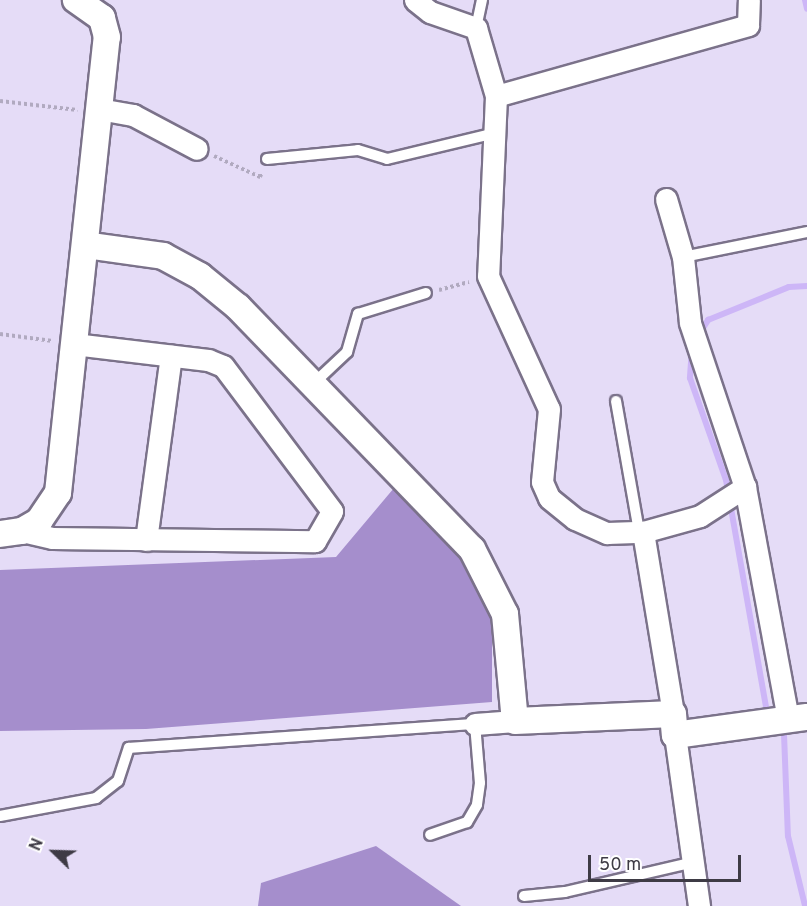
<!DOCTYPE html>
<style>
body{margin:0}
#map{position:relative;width:807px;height:906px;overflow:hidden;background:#e5dcf7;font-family:Overpass,sans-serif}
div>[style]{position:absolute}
.forest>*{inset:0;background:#a58ecc}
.stream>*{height:6px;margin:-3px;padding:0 3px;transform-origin:3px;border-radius:3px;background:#cdb6f7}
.path>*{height:4px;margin-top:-2px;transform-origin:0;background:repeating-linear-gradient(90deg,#b1aac0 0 3px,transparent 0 6px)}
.roads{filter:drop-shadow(2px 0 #7b728a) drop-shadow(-2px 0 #7b728a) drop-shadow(0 2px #7b728a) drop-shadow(0 -2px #7b728a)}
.service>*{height:10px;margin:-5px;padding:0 5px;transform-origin:5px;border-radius:5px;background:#fff}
.minor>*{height:21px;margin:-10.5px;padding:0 10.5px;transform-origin:10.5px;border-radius:10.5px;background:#fff}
.tertiary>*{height:26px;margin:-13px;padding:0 13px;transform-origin:13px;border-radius:13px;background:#fff}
span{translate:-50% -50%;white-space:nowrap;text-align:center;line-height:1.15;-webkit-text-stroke:5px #fff;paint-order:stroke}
.north{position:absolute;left:24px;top:822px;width:60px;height:60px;-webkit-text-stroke:4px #fff;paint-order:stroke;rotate:293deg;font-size:16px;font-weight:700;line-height:24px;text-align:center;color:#3e3b45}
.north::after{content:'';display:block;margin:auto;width:21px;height:27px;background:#3e3b45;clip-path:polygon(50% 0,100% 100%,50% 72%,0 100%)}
.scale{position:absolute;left:588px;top:855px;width:153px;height:27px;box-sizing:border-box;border:3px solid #3e3b45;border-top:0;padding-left:8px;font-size:18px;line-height:21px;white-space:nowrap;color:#3e3b45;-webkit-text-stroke:4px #fff;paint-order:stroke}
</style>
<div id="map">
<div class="forest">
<i style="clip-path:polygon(394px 488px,465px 559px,492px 618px,492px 702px,146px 729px,0 731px,0 570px,336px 557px)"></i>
<i style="clip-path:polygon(376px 846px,461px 906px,258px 906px,261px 883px)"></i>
</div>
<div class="stream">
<i style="left:805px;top:0;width:9px;rotate:77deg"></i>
<i style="left:699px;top:334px;width:17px;rotate:-57deg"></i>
<i style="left:708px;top:320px;width:87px;rotate:-22.2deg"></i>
<i style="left:789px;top:287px;width:18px;rotate:-3deg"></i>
<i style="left:692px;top:348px;width:30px;rotate:94deg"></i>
<i style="left:690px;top:378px;width:108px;rotate:70.6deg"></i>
<i style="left:726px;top:480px;width:230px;rotate:80deg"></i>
<i style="left:784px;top:734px;width:102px;rotate:87.8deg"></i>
<i style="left:788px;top:836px;width:72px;rotate:76.3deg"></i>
</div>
<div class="path">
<i style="left:0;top:101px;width:78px;rotate:6.7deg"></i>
<i style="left:214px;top:156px;width:51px;rotate:24.5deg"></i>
<i style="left:260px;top:177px;width:5px;rotate:-68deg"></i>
<i style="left:439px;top:290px;width:31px;rotate:-15deg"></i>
<i style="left:0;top:334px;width:53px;rotate:7.5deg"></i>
</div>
<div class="roads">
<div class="service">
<i style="left:476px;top:28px;width:29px;rotate:-78deg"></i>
<i style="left:267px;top:159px;width:91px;rotate:-5.6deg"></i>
<i style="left:358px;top:150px;width:30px;rotate:17deg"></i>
<i style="left:387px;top:159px;width:111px;rotate:-13.5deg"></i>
<i style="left:683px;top:257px;width:126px;rotate:-11.4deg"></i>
<i style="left:313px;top:384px;width:47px;rotate:-43.3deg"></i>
<i style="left:347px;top:352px;width:40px;rotate:-74deg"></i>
<i style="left:358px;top:314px;width:71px;rotate:-17.2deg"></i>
<i style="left:616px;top:401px;width:132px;rotate:80deg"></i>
<i style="left:0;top:816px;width:98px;rotate:-10.6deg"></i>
<i style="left:96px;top:798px;width:28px;rotate:-38deg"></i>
<i style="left:118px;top:781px;width:35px;rotate:-72deg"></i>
<i style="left:129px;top:748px;width:347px;rotate:-4deg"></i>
<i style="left:475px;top:724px;width:59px;rotate:85.2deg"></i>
<i style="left:480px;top:783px;width:22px;rotate:98deg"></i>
<i style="left:477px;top:805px;width:20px;rotate:120deg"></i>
<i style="left:467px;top:822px;width:39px;rotate:161deg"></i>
<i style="left:524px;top:896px;width:41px;rotate:-5.6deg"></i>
<i style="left:565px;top:892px;width:132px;rotate:-13.1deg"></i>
</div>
<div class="minor">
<i style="left:415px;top:0;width:19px;rotate:39deg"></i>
<i style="left:430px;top:12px;width:49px;rotate:19.2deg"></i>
<i style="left:476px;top:28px;width:71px;rotate:73.6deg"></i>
<i style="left:496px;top:96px;width:180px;rotate:92.5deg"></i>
<i style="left:488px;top:276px;width:146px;rotate:65.4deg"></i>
<i style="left:549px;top:409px;width:73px;rotate:95.5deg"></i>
<i style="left:542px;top:482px;width:17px;rotate:66deg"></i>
<i style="left:549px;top:498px;width:33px;rotate:39deg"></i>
<i style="left:575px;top:519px;width:35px;rotate:24deg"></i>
<i style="left:607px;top:533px;width:36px;rotate:-2deg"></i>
<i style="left:643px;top:532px;width:59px;rotate:-15.7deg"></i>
<i style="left:700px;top:516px;width:54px;rotate:-32.8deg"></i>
<i style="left:496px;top:96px;width:262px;rotate:-15.7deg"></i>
<i style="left:748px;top:25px;width:25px;rotate:-88deg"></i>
<i style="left:99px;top:109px;width:35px;rotate:10deg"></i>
<i style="left:133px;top:115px;width:72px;rotate:28deg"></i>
<i style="left:666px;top:199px;width:60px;rotate:73.7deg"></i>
<i style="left:683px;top:257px;width:66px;rotate:83.9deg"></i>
<i style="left:690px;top:323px;width:173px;rotate:71.5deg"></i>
<i style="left:745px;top:487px;width:236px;rotate:79.5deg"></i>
<i style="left:22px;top:531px;width:31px;rotate:13deg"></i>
<i style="left:52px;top:538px;width:263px;rotate:0.7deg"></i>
<i style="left:315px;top:541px;width:34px;rotate:-60deg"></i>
<i style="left:332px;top:511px;width:181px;rotate:-126.9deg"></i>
<i style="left:223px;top:366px;width:16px;rotate:-158deg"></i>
<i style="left:208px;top:360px;width:135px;rotate:-173.2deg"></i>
<i style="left:643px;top:532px;width:184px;rotate:80.6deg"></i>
<i style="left:146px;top:540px;width:186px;rotate:-82.3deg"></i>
<i style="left:475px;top:724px;width:40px;rotate:-4.3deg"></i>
<i style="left:675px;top:735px;width:173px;rotate:82deg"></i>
</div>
<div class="tertiary">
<i style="left:85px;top:245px;width:79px;rotate:8deg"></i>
<i style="left:163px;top:256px;width:42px;rotate:28.4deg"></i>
<i style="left:200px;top:276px;width:49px;rotate:39.2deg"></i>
<i style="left:238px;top:307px;width:337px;rotate:46deg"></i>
<i style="left:472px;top:549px;width:73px;rotate:63.1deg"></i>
<i style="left:505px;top:614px;width:107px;rotate:84.7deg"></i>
<i style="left:515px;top:721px;width:158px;rotate:-2.5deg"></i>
<i style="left:673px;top:714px;width:21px;rotate:85deg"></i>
<i style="left:675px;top:735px;width:133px;rotate:-7.8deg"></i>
<i style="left:0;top:534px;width:22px;rotate:-8deg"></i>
<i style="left:22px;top:531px;width:20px;rotate:-30deg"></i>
<i style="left:39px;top:521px;width:34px;rotate:-56deg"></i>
<i style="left:58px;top:493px;width:459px;rotate:-83.9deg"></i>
<i style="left:107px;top:37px;width:20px;rotate:-105deg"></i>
<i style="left:102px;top:18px;width:32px;rotate:-145deg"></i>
</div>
</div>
<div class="north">N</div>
<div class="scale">50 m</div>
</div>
